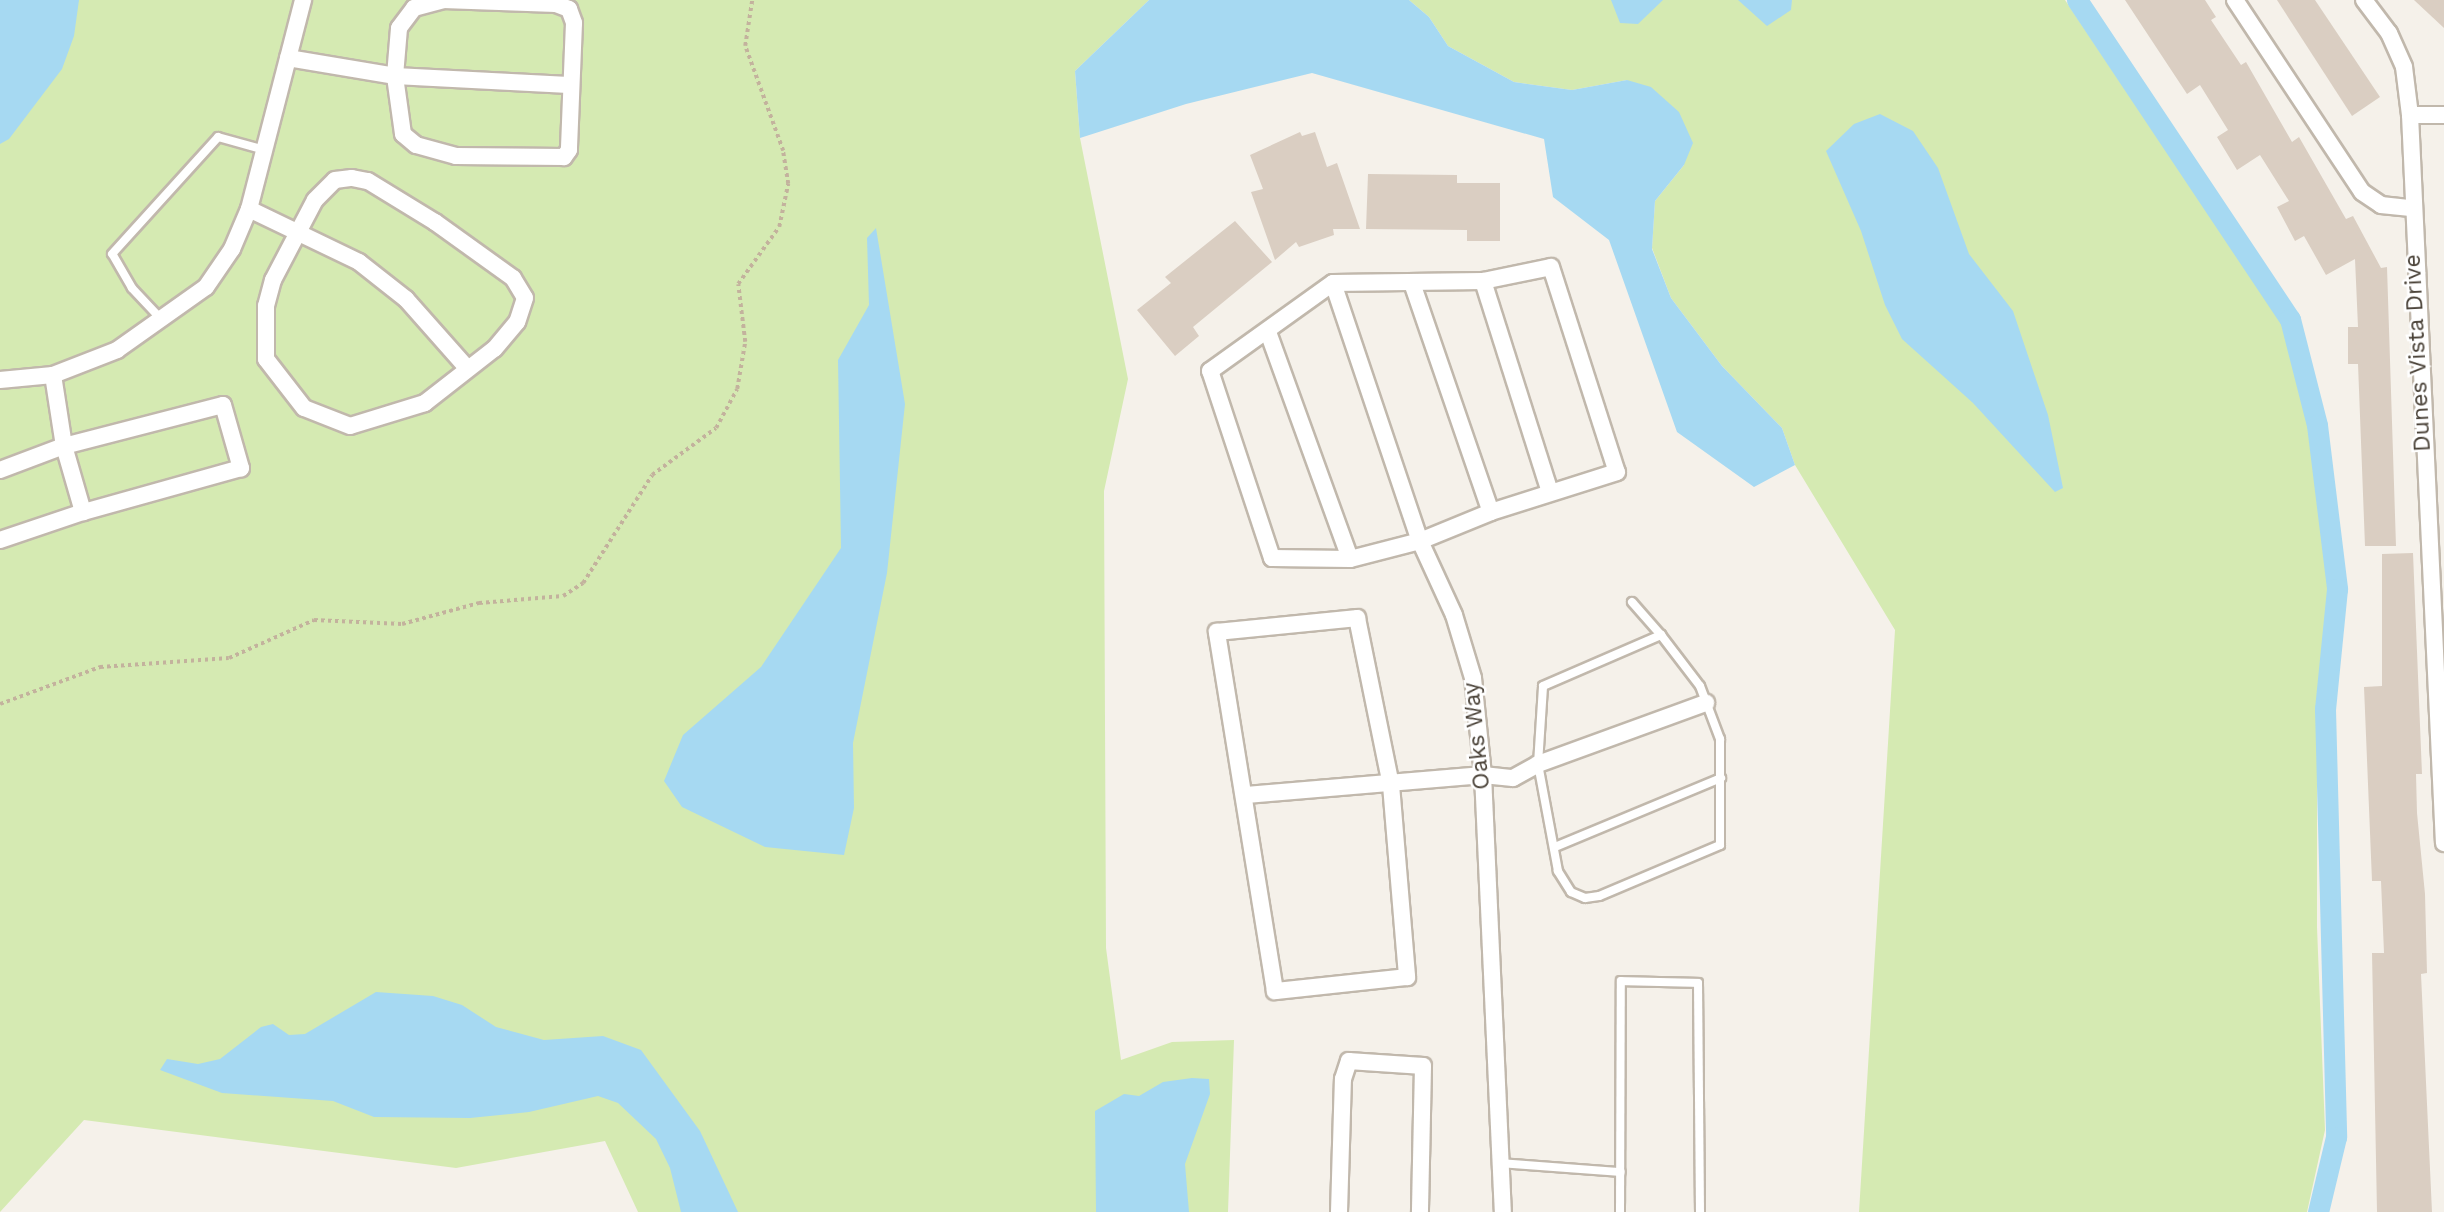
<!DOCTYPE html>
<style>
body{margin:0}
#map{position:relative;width:2444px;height:1212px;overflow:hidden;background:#f5f1ea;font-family:"Work Sans",sans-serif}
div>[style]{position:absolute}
.green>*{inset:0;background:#d5eab2}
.water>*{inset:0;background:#a6d9f2}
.canal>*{height:21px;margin:-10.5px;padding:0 10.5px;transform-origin:10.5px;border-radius:10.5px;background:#a6d9f2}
.building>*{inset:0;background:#dacec2}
.path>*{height:3.5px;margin-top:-1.75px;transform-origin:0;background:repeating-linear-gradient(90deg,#c3b29d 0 3.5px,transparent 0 7px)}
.roads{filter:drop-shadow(2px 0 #c1b8ac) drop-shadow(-2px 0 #c1b8ac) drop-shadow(0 2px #c1b8ac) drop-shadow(0 -2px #c1b8ac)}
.lane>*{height:8px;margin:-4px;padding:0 4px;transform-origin:4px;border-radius:4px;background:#fff}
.street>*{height:16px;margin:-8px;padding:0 8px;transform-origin:8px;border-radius:8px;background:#fff}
span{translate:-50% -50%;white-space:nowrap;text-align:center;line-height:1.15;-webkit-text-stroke:5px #fff;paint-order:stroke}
.street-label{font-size:23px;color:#494137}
</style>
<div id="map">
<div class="green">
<i style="clip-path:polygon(0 0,1149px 0,1075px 71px,1080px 138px,1128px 379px,1104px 491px,1106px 948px,1121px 1060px,1172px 1042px,1234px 1040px,1228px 1212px,638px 1212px,605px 1141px,456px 1168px,84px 1120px,0 1212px)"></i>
<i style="clip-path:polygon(1409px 0,2065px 0,2281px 322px,2310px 427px,2330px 587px,2317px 707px,2317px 927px,2325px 1130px,2307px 1212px,1859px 1212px,1895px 630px,1795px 465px,1782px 428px,1722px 366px,1671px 298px,1652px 248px,1655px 201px,1684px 165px,1627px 80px,1572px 90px,1514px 82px,1448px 46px,1429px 17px)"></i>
</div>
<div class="water">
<i style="clip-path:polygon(0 0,79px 0,74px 36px,62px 69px,9px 139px,0 144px)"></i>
<i style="clip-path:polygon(1149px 0,1409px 0,1429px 17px,1448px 46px,1514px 82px,1572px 90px,1627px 80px,1651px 87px,1679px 112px,1693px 143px,1684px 165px,1655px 201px,1652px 249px,1671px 298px,1722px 366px,1782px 428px,1795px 465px,1754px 487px,1677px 432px,1609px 240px,1553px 197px,1544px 139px,1312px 73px,1186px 104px,1080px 138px,1075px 71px)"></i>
<i style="clip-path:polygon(1611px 0,1663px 0,1638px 24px,1620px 23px)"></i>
<i style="clip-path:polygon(1738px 0,1792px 0,1791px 10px,1767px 26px)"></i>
<i style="clip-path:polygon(1880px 114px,1913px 131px,1938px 168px,1969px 254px,2013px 311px,2048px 415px,2063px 488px,2055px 492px,1973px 403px,1902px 339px,1885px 305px,1861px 231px,1826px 151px,1854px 124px)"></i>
<i style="clip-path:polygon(876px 228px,905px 404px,887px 573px,853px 743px,854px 808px,844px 855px,765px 847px,682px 807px,664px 781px,683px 735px,761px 667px,841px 548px,838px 360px,869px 305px,867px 238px)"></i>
<i style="clip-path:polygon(376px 992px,433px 996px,462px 1005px,496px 1027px,544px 1040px,603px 1036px,641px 1050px,700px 1131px,738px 1212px,681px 1212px,670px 1168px,656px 1139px,618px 1103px,598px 1096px,529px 1112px,470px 1118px,374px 1117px,333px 1101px,222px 1093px,160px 1070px,167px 1059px,198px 1064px,220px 1059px,261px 1027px,273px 1024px,289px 1035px,305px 1034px)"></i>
<i style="clip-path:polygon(1192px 1078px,1209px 1079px,1210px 1094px,1185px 1164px,1189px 1212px,1096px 1212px,1095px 1111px,1124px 1094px,1139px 1096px,1163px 1082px)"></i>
</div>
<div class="canal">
<i style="left:2077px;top:0;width:384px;rotate:56.3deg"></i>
<i style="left:2290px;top:319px;width:109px;rotate:75.7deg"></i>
<i style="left:2317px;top:425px;width:165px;rotate:83deg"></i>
<i style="left:2337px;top:589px;width:121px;rotate:95.7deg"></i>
<i style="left:2325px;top:709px;width:428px;rotate:88.5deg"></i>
<i style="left:2336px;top:1137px;width:77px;rotate:103.5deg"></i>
</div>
<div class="building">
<i style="clip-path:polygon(2125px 0,2205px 0,2216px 17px,2211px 20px,2241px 65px,2246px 62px,2292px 142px,2299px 137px,2346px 219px,2353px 216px,2381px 268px,2387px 267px,2396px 546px,2365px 546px,2358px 364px,2348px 364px,2348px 327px,2358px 327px,2355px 259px,2326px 275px,2304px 236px,2295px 241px,2277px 207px,2289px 201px,2260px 155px,2237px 170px,2217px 137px,2228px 130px,2200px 85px,2187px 94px)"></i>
<i style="clip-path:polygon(2277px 0,2315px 0,2380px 97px,2352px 116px)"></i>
<i style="clip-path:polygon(2414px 0,2444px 0,2444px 28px)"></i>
<i style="clip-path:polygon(1300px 132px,1302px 136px,1315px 132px,1327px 167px,1337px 163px,1360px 229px,1333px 229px,1334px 235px,1299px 247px,1296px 242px,1275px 260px,1251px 192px,1263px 189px,1250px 155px)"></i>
<i style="clip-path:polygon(1368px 174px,1457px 175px,1457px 183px,1500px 183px,1500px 241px,1467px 241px,1467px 230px,1366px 229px)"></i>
<i style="clip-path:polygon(1235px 221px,1272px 262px,1193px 327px,1199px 336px,1175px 356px,1137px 310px,1171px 283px,1165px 277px)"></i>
<i style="clip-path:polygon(2413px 553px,2422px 774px,2416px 774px,2417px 813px,2425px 894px,2427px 973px,2421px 974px,2432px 1212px,2377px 1212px,2372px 953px,2384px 953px,2381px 881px,2372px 881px,2364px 687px,2382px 686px,2382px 554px)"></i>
</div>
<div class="path">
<i style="left:0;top:704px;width:107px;rotate:-20.3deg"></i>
<i style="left:100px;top:667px;width:129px;rotate:-4deg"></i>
<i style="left:229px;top:658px;width:93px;rotate:-24.1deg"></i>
<i style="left:314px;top:620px;width:88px;rotate:2.6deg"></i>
<i style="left:402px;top:624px;width:80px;rotate:-15.3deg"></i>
<i style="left:479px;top:603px;width:84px;rotate:-4.8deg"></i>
<i style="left:563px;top:596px;width:24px;rotate:-33deg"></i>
<i style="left:583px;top:583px;width:128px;rotate:-57.4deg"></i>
<i style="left:652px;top:475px;width:79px;rotate:-36.3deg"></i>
<i style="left:716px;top:428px;width:44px;rotate:-61.7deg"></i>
<i style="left:737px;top:389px;width:48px;rotate:-80.3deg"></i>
<i style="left:745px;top:342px;width:58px;rotate:-96.9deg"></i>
<i style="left:738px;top:284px;width:70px;rotate:-54.3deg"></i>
<i style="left:779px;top:227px;width:44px;rotate:-78.2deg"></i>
<i style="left:788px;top:184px;width:33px;rotate:-99deg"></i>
<i style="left:783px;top:151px;width:112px;rotate:-109.9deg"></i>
<i style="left:745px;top:46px;width:47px;rotate:-81.3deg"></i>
</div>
<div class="roads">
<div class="lane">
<i style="left:162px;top:320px;width:44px;rotate:-133.2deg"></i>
<i style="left:132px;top:288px;width:39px;rotate:-120deg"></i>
<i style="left:112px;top:254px;width:158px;rotate:-47.8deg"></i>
<i style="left:218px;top:137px;width:49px;rotate:15.5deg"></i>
<i style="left:1632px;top:602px;width:44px;rotate:48.7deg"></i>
<i style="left:1661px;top:635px;width:64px;rotate:52.6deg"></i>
<i style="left:1700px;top:686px;width:57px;rotate:69.3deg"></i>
<i style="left:1720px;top:739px;width:106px;rotate:90deg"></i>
<i style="left:1720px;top:845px;width:131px;rotate:157.1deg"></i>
<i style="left:1599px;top:896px;width:14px;rotate:172deg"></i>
<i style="left:1585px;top:898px;width:15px;rotate:-157deg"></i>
<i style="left:1571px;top:892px;width:25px;rotate:-122deg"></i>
<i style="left:1558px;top:871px;width:109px;rotate:-100.6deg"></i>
<i style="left:1538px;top:764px;width:78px;rotate:-86.3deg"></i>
<i style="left:1543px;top:686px;width:129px;rotate:-23.4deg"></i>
<i style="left:1555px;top:847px;width:180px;rotate:-22.6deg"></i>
<i style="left:1500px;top:1163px;width:121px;rotate:4.3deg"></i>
<i style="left:1620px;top:1212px;width:231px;rotate:-89.8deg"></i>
<i style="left:1621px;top:981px;width:77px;rotate:1.5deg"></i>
<i style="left:1698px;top:983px;width:229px;rotate:89.5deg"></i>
</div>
<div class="street">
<i style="left:443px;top:0;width:113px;rotate:2deg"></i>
<i style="left:556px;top:4px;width:14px;rotate:21deg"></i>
<i style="left:569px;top:9px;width:15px;rotate:70deg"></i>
<i style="left:574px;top:23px;width:127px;rotate:92.3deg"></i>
<i style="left:569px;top:150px;width:9px;rotate:126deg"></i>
<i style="left:564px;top:157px;width:108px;rotate:-179.5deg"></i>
<i style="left:456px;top:156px;width:41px;rotate:-164.6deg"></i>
<i style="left:416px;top:145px;width:17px;rotate:-140deg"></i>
<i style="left:403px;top:134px;width:59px;rotate:-97.9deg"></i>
<i style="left:395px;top:76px;width:48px;rotate:-85.2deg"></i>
<i style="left:399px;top:28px;width:25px;rotate:-53deg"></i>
<i style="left:414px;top:8px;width:30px;rotate:-15deg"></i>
<i style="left:2235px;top:0;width:230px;rotate:56.5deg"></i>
<i style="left:2362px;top:192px;width:23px;rotate:34deg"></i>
<i style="left:2381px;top:205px;width:30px;rotate:6deg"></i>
<i style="left:2364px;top:0;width:41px;rotate:52.9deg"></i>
<i style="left:2389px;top:33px;width:37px;rotate:66deg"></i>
<i style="left:2404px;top:67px;width:48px;rotate:82.9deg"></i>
<i style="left:2410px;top:115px;width:729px;rotate:87.33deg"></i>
<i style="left:288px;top:58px;width:109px;rotate:9.5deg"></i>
<i style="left:395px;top:76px;width:174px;rotate:3deg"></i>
<i style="left:2410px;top:115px;width:34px"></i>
<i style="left:352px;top:178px;width:16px;rotate:11deg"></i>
<i style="left:368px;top:181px;width:79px;rotate:31.5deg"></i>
<i style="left:435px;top:222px;width:96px;rotate:35.7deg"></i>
<i style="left:513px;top:278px;width:23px;rotate:59deg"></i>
<i style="left:525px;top:298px;width:25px;rotate:108deg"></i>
<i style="left:517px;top:322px;width:35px;rotate:130deg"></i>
<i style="left:494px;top:349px;width:88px;rotate:142deg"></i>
<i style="left:425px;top:403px;width:78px;rotate:163deg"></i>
<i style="left:350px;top:426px;width:49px;rotate:-158.6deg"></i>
<i style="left:304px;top:408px;width:62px;rotate:-127.8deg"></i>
<i style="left:266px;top:359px;width:53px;rotate:-90deg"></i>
<i style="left:266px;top:306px;width:27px;rotate:-75deg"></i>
<i style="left:273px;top:280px;width:90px;rotate:-62.3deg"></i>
<i style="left:315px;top:200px;width:28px;rotate:-45deg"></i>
<i style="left:335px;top:180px;width:17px;rotate:-7deg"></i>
<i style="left:249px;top:209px;width:122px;rotate:25.7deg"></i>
<i style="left:359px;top:262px;width:60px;rotate:38.2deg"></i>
<i style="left:406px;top:299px;width:92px;rotate:48.5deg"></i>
<i style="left:1551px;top:267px;width:215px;rotate:72.2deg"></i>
<i style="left:1617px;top:472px;width:132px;rotate:162.4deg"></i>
<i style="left:1491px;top:512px;width:77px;rotate:157.8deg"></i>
<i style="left:1420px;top:541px;width:72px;rotate:165.6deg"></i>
<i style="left:1350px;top:559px;width:78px;rotate:-179.3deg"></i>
<i style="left:1272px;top:558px;width:197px;rotate:-108.3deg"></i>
<i style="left:1210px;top:371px;width:151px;rotate:-35.6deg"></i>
<i style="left:1333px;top:283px;width:150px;rotate:-0.8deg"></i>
<i style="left:1483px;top:281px;width:69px;rotate:-11.6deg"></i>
<i style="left:1483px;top:281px;width:221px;rotate:72.4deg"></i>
<i style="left:1333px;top:283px;width:272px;rotate:71.4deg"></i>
<i style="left:1420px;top:541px;width:81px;rotate:65.3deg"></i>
<i style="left:1454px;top:615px;width:66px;rotate:73.2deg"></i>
<i style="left:1473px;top:678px;width:98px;rotate:84.1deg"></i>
<i style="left:1483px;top:775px;width:437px;rotate:87.4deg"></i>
<i style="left:1412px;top:283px;width:242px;rotate:71deg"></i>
<i style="left:1268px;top:332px;width:241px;rotate:70.1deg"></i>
<i style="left:53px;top:375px;width:72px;rotate:81.2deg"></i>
<i style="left:64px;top:446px;width:69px;rotate:73.9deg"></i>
<i style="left:0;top:380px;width:53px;rotate:-5.4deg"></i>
<i style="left:53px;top:375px;width:69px;rotate:-21.3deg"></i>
<i style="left:117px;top:350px;width:109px;rotate:-35.3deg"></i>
<i style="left:206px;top:287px;width:46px;rotate:-55.6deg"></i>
<i style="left:232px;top:249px;width:43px;rotate:-67deg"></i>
<i style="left:249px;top:209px;width:216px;rotate:-75.5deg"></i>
<i style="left:0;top:470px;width:68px;rotate:-20.6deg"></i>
<i style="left:64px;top:446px;width:164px;rotate:-14.5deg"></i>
<i style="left:223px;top:405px;width:66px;rotate:74.1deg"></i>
<i style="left:241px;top:468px;width:164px;rotate:164.4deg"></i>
<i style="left:83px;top:512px;width:88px;rotate:161.4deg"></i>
<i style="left:1357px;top:618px;width:170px;rotate:78.5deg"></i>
<i style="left:1391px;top:785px;width:193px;rotate:85.2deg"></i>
<i style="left:1407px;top:977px;width:133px;rotate:173.9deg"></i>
<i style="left:1275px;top:991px;width:364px;rotate:-99.2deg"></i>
<i style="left:1217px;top:632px;width:141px;rotate:-5.7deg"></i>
<i style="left:1246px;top:795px;width:238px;rotate:-4.8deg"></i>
<i style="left:1483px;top:775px;width:30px;rotate:6deg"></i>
<i style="left:1513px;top:778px;width:29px;rotate:-29deg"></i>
<i style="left:1538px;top:764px;width:179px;rotate:-20deg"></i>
<i style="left:1339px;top:1212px;width:133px;rotate:-88.3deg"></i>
<i style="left:1343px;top:1079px;width:19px;rotate:-72deg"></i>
<i style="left:1349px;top:1061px;width:74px;rotate:3.9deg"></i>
<i style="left:1423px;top:1066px;width:146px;rotate:91.2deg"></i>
</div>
</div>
<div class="street-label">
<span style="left:2418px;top:353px;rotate:-93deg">Dunes Vista Drive</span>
<span style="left:1477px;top:736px;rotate:-96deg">Oaks Way</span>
</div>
</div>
